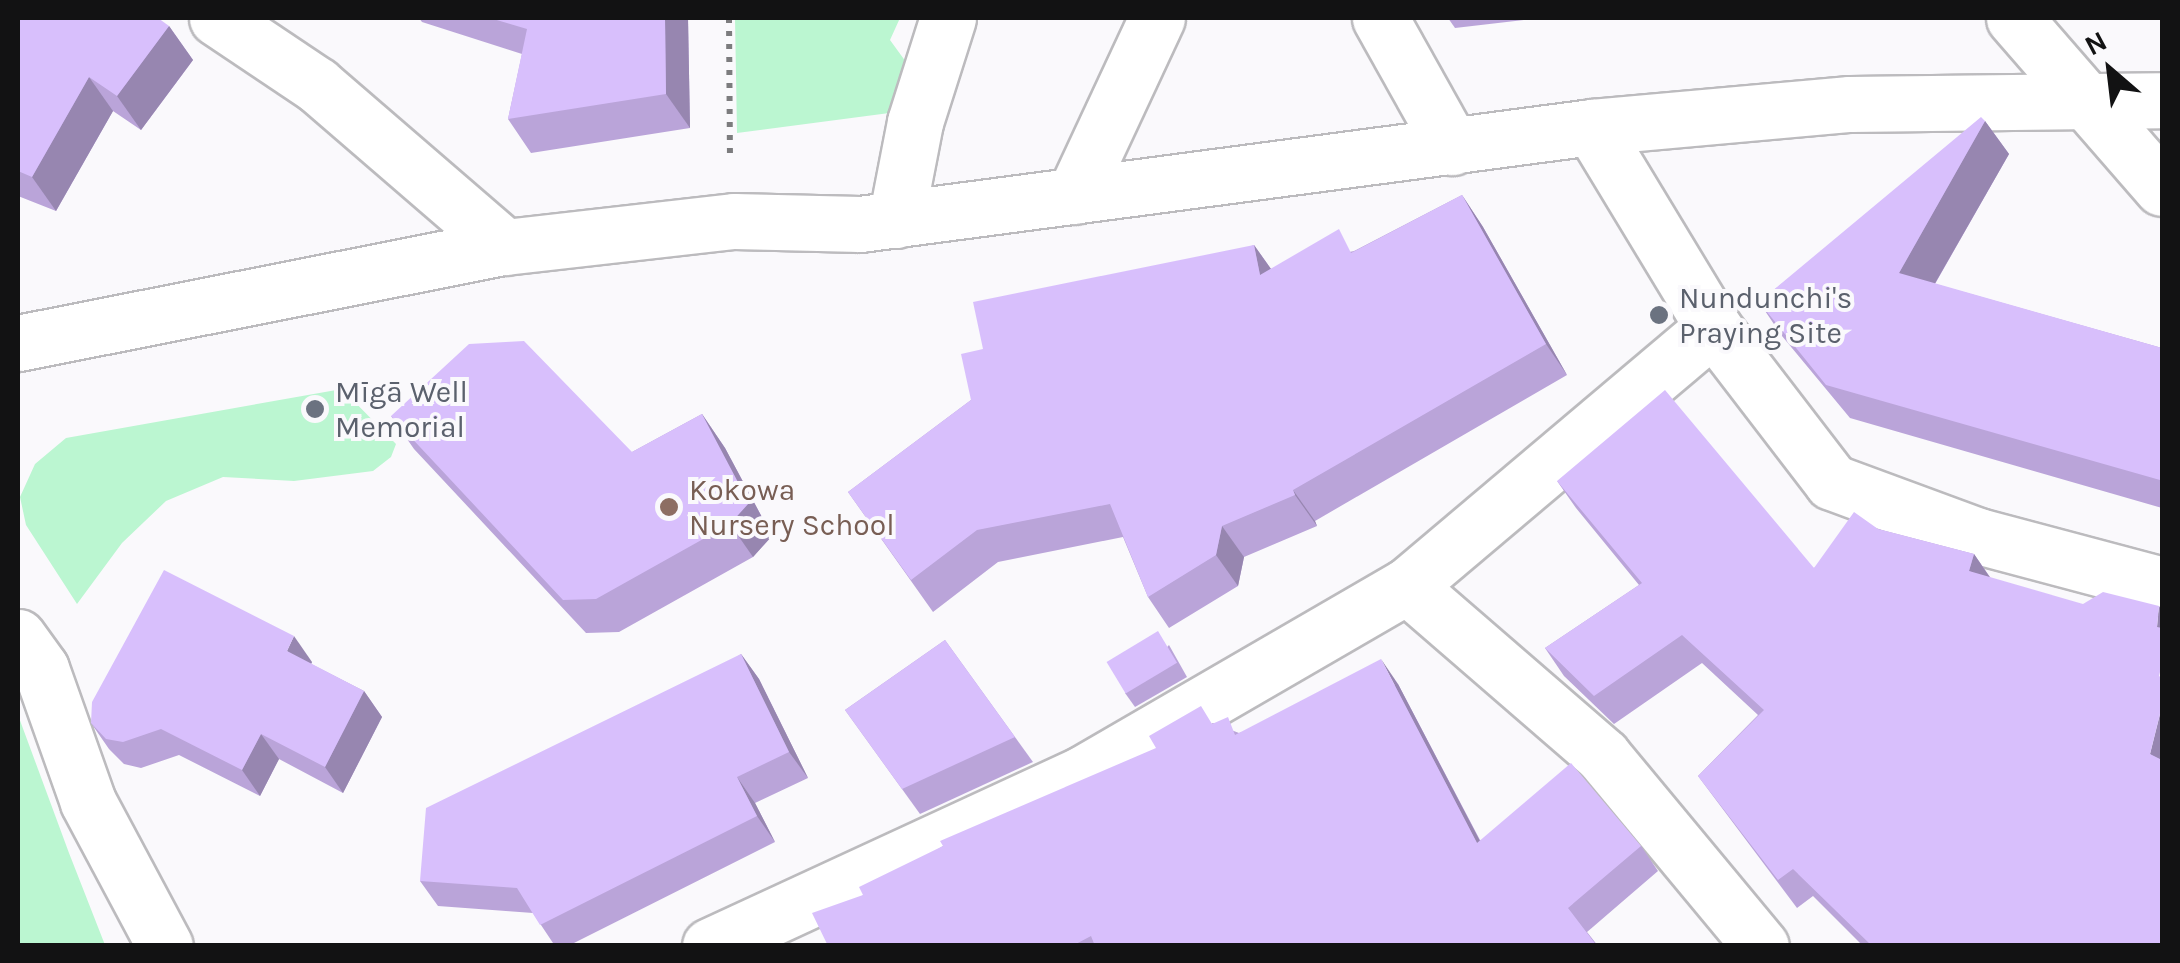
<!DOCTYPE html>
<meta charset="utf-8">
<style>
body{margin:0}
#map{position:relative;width:2180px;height:963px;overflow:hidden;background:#faf9fc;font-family:Karla,sans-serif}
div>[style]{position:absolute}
.green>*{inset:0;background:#bbf6d1}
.path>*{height:6px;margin-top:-3px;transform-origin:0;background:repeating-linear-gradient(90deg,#7c7c7e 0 5px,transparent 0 13px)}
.roads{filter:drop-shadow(2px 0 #bcbbbe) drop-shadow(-2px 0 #bcbbbe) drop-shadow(0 2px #bcbbbe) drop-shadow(0 -2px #bcbbbe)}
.minor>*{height:55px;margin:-27.5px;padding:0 27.5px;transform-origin:27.5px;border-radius:27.5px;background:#fff}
.wall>*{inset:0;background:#baa4d9}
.shaded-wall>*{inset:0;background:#9786b0}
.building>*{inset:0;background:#d8bffc;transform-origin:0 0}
.dots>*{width:28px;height:28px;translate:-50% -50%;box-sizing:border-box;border:5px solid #faf9fc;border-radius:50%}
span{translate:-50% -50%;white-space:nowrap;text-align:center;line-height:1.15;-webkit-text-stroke:8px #faf9fc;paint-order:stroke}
.worship-label{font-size:30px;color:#5b616d}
.left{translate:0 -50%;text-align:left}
.education-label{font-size:30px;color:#785e54}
.frame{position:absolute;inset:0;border:20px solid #121213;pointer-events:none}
.north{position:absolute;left:2060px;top:20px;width:100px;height:100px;-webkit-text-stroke:8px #faf9fc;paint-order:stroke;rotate:332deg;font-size:28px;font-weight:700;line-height:40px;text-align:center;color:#121213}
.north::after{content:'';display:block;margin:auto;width:35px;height:45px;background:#121213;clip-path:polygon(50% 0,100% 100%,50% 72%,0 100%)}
</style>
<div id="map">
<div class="green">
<i style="clip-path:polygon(735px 18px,900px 18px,890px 40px,906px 62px,897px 112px,737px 133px)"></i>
<i style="clip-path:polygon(342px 389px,396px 444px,391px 457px,373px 471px,294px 481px,223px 477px,166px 501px,122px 543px,77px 604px,26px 525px,20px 497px,35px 464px,66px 438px)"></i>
<i style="clip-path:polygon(18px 715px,69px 853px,105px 945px,18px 945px)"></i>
</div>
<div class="path">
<i style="left:729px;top:18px;width:137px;rotate:89.6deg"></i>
</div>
<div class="roads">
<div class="minor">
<i style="left:217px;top:18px;width:120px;rotate:33.8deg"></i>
<i style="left:317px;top:85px;width:248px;rotate:40.8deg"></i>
<i style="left:1380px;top:18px;width:148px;rotate:60.8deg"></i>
<i style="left:2014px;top:18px;width:225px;rotate:49deg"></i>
<i style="left:1592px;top:127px;width:234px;rotate:58.8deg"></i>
<i style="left:1713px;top:327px;width:195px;rotate:52.5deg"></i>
<i style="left:1832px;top:482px;width:156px;rotate:20.3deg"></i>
<i style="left:1978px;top:536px;width:190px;rotate:14.9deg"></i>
<i style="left:1074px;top:196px;width:196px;rotate:-65deg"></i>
<i style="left:896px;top:220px;width:100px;rotate:-79deg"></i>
<i style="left:915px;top:122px;width:109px;rotate:-72.4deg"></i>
<i style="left:18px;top:343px;width:496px;rotate:-11.2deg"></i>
<i style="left:505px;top:247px;width:230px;rotate:-6.5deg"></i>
<i style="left:734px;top:221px;width:126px;rotate:1.4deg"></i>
<i style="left:860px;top:224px;width:738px;rotate:-7.55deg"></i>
<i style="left:1592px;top:127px;width:259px;rotate:-5.1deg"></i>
<i style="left:1850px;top:104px;width:312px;rotate:-0.7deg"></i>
<i style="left:1407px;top:586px;width:259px;rotate:40.9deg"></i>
<i style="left:1603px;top:756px;width:247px;rotate:50.3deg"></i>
<i style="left:18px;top:637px;width:39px;rotate:54deg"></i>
<i style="left:41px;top:669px;width:141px;rotate:70.5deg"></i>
<i style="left:88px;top:802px;width:163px;rotate:61.9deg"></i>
<i style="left:710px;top:946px;width:412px;rotate:-24.8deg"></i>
<i style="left:1084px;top:773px;width:373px;rotate:-30.1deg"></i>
<i style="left:1407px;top:586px;width:401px;rotate:-40.2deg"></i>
</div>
</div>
<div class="wall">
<i style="clip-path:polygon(18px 18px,169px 26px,193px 60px,141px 130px,113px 111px,56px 211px,18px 196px)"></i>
<i style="clip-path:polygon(419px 18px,688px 18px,690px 128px,531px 153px,508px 119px,522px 54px,422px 22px)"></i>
<i style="clip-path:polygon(1448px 18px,1541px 18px,1455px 28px)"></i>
<i style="clip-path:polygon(1985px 121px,2009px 154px,1935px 284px,2162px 348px,2162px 508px,1850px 418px,1782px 336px,1759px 302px)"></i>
<i style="clip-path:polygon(1462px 195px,1483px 227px,1567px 375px,1315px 521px,1317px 526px,1244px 557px,1238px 586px,1169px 628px,1148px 597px,1123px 537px,998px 562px,933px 612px,848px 492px,971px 400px,983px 349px,1254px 245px,1271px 269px,1354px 251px)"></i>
<i style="clip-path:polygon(702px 414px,725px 448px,772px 536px,753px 557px,619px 632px,586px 633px,414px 449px,391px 416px,632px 452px)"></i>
<i style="clip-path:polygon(1557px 481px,1814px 568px,1878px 529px,1974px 554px,1990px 577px,2162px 946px,1863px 946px,1813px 896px,1797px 908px,1698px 776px,1758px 715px,1702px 663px,1614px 724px,1564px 676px,1545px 648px,1639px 585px,1576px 508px)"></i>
<i style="clip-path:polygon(945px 640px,1033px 762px,920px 814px,845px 710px)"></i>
<i style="clip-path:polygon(1169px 645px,1187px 677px,1135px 707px,1125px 693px)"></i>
<i style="clip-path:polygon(741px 654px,759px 679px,808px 778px,755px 803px,775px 842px,568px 946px,555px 946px,533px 913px,438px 906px,420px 881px)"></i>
<i style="clip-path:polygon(312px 662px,311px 664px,364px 691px,382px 717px,343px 793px,279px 759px,260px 796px,179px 755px,141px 768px,124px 764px,109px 749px,91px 723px)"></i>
<i style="clip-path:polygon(1398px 684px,1480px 840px,1641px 846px,1658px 871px,1587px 932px,1598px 946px,828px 946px,863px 895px,943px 846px,1213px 723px,1239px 733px)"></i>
</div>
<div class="shaded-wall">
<i style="clip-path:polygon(665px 18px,688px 18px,690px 128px,666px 94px)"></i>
<i style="clip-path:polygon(169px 26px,193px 60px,141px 130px,117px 96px)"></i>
<i style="clip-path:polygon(89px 77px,113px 111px,56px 211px,32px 177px)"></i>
<i style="clip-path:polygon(1985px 121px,2009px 154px,1922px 306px,1899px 273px)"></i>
<i style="clip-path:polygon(1462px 195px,1483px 227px,1567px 375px,1546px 344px)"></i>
<i style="clip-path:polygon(1254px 245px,1276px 276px,1260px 275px)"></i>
<i style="clip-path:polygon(702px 414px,725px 448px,772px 536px,753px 557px,730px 524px)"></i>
<i style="clip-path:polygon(1293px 490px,1315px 521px,1317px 526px,1295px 495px)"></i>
<i style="clip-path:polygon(1222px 526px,1244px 557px,1238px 586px,1216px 555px)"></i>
<i style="clip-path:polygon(1974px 554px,1993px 582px,1969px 571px)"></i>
<i style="clip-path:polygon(2159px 606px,2162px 611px,2162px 635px,2157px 627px)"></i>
<i style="clip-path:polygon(294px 636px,312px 662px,305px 677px,287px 651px)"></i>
<i style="clip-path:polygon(741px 654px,759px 679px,808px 778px,789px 752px)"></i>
<i style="clip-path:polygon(1381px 659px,1398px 684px,1494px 868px,1477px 843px)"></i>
<i style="clip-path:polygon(364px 691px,382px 717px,343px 793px,325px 767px)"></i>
<i style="clip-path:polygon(2162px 706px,2162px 773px,2150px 754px)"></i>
<i style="clip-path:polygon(261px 734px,279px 759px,260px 796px,242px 770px)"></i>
<i style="clip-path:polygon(737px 777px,755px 803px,775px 842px,757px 816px)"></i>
</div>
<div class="building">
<i style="clip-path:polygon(18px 18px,158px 18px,169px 26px,117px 96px,89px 77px,32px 177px,18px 171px)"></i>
<i style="clip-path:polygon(490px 18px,665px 18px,666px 94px,508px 119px,527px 29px)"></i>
<i style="clip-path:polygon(1981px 117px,1985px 121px,1899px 273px,2162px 348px,2162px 472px,2160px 480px,1826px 385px,1759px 302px)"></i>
<i style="clip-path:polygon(1462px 195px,1546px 344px,1293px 490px,1295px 495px,1222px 526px,1216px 555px,1148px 597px,1110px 504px,977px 530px,911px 580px,848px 492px,971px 400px,961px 354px,983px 349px,973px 302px,1254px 245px,1260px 275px,1339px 229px,1351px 253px)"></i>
<i style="clip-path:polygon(524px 341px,632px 452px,702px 414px,749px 503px,730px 524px,596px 599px,563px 600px,391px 416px,469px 344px)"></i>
<i style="clip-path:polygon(1665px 390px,1814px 568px,1854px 512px,1878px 529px,1974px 554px,1969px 571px,2083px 604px,2103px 592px,2159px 606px,2157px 627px,2162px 628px,2162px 664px,2159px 676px,2162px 678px,2162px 706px,2150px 754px,2162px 760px,2162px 946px,1872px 946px,1793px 869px,1778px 880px,1698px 776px,1764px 710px,1682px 635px,1594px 696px,1545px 648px,1642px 583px,1557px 481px)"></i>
<i style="clip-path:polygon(164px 570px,294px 636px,287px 651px,364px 691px,325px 767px,261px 734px,242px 770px,161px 729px,123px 742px,106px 739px,91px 723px,92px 702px)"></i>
<i style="left:1158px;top:631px;width:37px;height:60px;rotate:59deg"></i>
<i style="clip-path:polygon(945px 640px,1015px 737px,902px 789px,845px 710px)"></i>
<i style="clip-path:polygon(741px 654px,789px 752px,737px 777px,757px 816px,540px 925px,517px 888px,420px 881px,426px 808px)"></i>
<i style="clip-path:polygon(1381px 659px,1477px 843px,1571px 763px,1641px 846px,1568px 908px,1597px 946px,1095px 946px,1091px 936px,1072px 946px,828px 946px,812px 913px,863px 895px,859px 887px,943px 846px,940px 841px,1156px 748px,1149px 736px,1201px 706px,1212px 724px,1228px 717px,1235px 735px)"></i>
</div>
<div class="dots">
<i style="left:1659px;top:315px;background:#6b7280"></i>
<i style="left:315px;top:409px;background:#6b7280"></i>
<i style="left:669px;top:507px;background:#8d6e63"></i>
</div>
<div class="worship-label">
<span class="left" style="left:1679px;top:315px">Nundunchi's<br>Praying Site</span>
<span class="left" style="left:335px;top:409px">Mīgā Well<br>Memorial</span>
</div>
<div class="education-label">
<span class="left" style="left:689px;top:507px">Kokowa<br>Nursery School</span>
</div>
<div class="frame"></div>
<div class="north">N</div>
</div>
